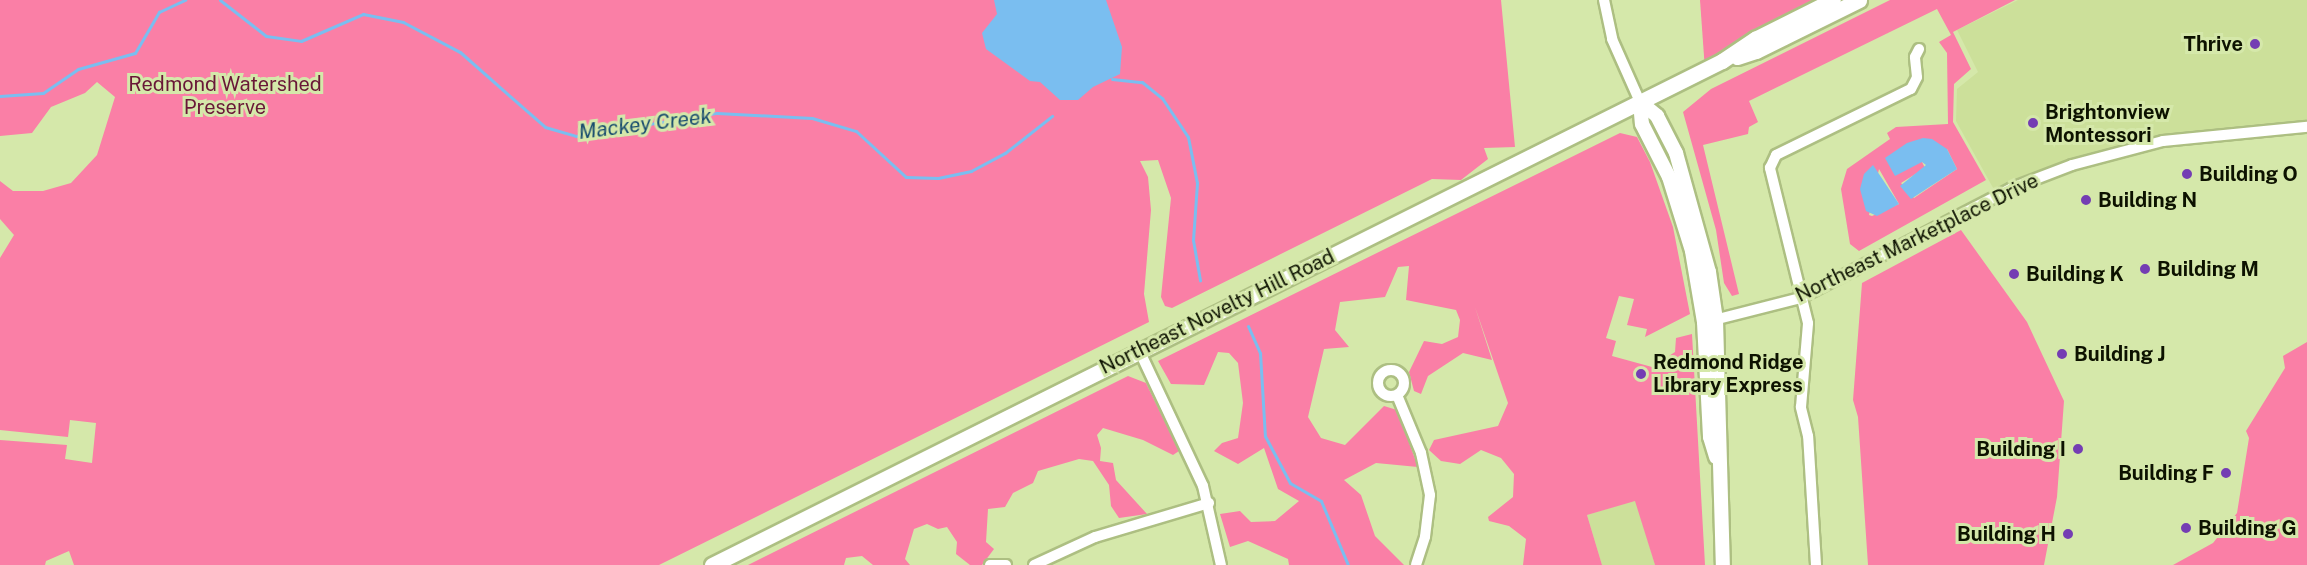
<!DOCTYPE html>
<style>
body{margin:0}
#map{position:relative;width:2307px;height:565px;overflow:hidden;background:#d5e8aa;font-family:"Public Sans",sans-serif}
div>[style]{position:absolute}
.built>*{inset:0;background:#cce09a}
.green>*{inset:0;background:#fa7fa6}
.water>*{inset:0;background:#7abef0}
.stream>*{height:3px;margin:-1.5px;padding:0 1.5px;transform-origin:1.5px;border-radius:1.5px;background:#7abef0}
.roads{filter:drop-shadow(2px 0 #adbf82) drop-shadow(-2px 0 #adbf82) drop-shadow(0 2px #adbf82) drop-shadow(0 -2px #adbf82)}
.minor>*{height:10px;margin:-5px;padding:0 5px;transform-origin:5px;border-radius:5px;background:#fff}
.minor>.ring{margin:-5px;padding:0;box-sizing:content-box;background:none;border:10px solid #fff;border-radius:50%}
.tertiary>*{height:14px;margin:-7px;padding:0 7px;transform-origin:7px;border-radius:7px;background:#fff}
.secondary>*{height:15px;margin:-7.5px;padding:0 7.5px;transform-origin:7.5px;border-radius:7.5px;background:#fff}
.dots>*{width:16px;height:16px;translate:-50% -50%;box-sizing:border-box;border:3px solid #d5e8aa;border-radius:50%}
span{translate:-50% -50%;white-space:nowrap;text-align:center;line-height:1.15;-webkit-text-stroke:6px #d5e8aa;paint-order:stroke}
.poi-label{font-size:20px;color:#0d1200;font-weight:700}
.right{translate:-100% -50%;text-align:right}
.left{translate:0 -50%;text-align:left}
.park-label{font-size:20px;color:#691737}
.street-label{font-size:20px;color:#0d1200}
.water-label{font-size:21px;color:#184c6e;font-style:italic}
</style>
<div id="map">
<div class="built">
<i style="clip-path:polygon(2018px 0,2307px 0,2307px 127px,2126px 149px,1997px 195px,1956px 121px,1957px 89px,1978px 72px,1957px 30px)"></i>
<i style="clip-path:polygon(1636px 500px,1655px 565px,1602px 565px,1587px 515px)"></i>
</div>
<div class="green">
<i style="clip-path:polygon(0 0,1501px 0,1515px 147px,1484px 148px,1488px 159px,1461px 180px,1432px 179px,1172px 308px,1165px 306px,1161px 297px,1171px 198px,1158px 160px,1140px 161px,1148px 177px,1151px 210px,1144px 294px,1149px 322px,659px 565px,74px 565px,69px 551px,46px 561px,45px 565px,0 565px,0 440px,67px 445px,65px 459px,92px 463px,96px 423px,70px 420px,68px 437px,0 430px,0 258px,14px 235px,0 219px,0 181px,13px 191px,43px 191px,71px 183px,97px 155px,115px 97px,97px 82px,85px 93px,51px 107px,32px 133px,0 136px)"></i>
<i style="clip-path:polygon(1700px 0,1833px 0,1705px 70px)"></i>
<i style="clip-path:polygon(evenodd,1890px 0,2015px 0,1953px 32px,1971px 69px,1954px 84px,1953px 122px,1986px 180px,1859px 251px,1850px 244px,1841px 189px,1847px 169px,1890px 139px,1887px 133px,1896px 127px,1948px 124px,1947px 53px,1939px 42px,1951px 35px,1937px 9px,1749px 101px,1758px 122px,1749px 127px,1748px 134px,1703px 145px,1739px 294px,1732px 296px,1724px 283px,1716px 230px,1683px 112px,1711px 89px,1890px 0,1947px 149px,1957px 169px,1914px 198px,1901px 183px,1925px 168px,1922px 162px,1947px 149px,1890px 0,1879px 169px,1899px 204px,1872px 216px,1869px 215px,1879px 169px)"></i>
<i style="clip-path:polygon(1620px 133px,1637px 137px,1650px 162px,1673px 227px,1690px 314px,1645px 337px,1647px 329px,1627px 325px,1634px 299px,1619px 296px,1606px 338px,1616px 341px,1612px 356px,1652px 367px,1675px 352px,1676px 338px,1692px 334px,1705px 565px,1655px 565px,1635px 501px,1587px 515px,1602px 565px,1523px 565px,1526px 539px,1509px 526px,1489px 521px,1488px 517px,1513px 497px,1514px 474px,1501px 458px,1481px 450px,1460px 464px,1441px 461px,1429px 450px,1434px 440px,1498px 426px,1508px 403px,1475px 307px,1492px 360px,1463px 353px,1428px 376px,1421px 394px,1414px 391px,1409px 372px,1424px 341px,1442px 344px,1458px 337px,1460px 320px,1456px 310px,1406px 300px,1409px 266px,1398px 267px,1385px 297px,1340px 302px,1335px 330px,1349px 347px,1324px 349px,1308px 417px,1321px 438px,1345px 445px,1384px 406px,1397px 410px,1418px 467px,1376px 463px,1344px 480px,1361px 495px,1375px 536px,1404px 565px,1289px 565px,1288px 559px,1248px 541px,1230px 547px,1220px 514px,1240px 511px,1251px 522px,1275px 521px,1299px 501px,1278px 489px,1264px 448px,1238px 464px,1214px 451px,1222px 443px,1238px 438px,1243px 403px,1238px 363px,1229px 353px,1218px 352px,1204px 385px,1171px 384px,1158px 361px)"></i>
<i style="clip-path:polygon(1961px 230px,2027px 322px,2064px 401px,2057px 497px,2044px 565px,1868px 565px,1858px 417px,1853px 400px,1862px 283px)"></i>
<i style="clip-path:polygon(2307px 342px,2307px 565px,2173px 565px,2213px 543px,2237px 513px,2249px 438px,2246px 431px,2285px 368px,2283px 356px)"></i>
<i style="clip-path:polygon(1128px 376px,1146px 383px,1179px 451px,1173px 455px,1143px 440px,1103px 428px,1097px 435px,1101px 448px,1100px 461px,1113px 463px,1116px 480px,1147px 514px,1119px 518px,1111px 506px,1109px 485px,1093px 461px,1079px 459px,1038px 471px,1033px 483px,1013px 493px,1005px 507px,988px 509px,986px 542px,994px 549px,982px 565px,970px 565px,956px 554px,957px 542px,947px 527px,938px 529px,927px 524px,914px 529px,905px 559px,910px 565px,873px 565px,862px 556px,846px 558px,844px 565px,748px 565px)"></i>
</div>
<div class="water">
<i style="clip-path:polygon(994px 0,1106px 0,1122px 47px,1120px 74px,1093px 87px,1078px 100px,1060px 100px,1040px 82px,1030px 81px,986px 49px,982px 33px,997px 14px)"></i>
<i style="clip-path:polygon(1923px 138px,1932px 139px,1947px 149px,1957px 169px,1911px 199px,1900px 186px,1926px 165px,1922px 162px,1895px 176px,1885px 158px,1907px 143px)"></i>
<i style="clip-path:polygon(1873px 165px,1899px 204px,1877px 216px,1866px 211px,1860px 189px,1864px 174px)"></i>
</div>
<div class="stream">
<i style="left:220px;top:0;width:58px;rotate:38deg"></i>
<i style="left:266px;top:36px;width:35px;rotate:8deg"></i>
<i style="left:301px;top:41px;width:68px;rotate:-23.5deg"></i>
<i style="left:363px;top:14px;width:41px;rotate:11.3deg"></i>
<i style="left:403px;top:22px;width:64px;rotate:27.8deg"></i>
<i style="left:460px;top:52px;width:113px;rotate:41.4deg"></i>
<i style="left:545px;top:127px;width:32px;rotate:16deg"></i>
<i style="left:576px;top:136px;width:143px;rotate:-9.3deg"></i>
<i style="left:717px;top:113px;width:95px;rotate:3deg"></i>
<i style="left:812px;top:118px;width:46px;rotate:16.5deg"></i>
<i style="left:856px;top:131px;width:68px;rotate:42.6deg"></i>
<i style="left:906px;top:177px;width:32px;rotate:2deg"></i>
<i style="left:938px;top:178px;width:34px;rotate:-12deg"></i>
<i style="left:971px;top:171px;width:38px;rotate:-28deg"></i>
<i style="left:1005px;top:153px;width:60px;rotate:-38.2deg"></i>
<i style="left:1112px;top:79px;width:30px;rotate:6deg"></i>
<i style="left:1142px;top:82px;width:26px;rotate:39deg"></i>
<i style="left:1162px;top:98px;width:47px;rotate:56.3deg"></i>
<i style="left:1188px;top:137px;width:47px;rotate:78.9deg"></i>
<i style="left:1197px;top:183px;width:57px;rotate:94deg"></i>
<i style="left:1193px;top:240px;width:41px;rotate:80.1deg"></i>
<i style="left:0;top:96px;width:43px;rotate:-4deg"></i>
<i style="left:43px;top:93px;width:42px;rotate:-34.4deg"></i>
<i style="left:78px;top:69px;width:59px;rotate:-15.7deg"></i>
<i style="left:135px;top:53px;width:48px;rotate:-59.7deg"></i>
<i style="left:159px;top:12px;width:29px;rotate:-25deg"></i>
<i style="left:1248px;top:326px;width:30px;rotate:66deg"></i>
<i style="left:1260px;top:353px;width:83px;rotate:86.6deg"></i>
<i style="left:1265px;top:436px;width:53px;rotate:62deg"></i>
<i style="left:1290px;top:483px;width:36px;rotate:30deg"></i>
<i style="left:1321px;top:501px;width:69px;rotate:67.1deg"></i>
</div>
<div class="roads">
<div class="minor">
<i style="left:1604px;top:0;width:40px;rotate:78deg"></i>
<i style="left:1612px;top:39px;width:69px;rotate:66deg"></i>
<i style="left:1710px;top:321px;width:93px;rotate:-14.3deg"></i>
<i style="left:1800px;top:298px;width:239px;rotate:-27.4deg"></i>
<i style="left:2012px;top:188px;width:64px;rotate:-21deg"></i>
<i style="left:2072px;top:165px;width:94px;rotate:-14.8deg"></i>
<i style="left:2163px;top:141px;width:145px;rotate:-5.6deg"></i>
<i style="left:1139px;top:350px;width:150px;rotate:64.8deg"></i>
<i style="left:1203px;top:486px;width:81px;rotate:77.2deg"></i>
<i class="ring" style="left:1378px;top:370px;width:16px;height:16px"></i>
<i style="left:1397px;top:395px;width:63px;rotate:67.5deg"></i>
<i style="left:1421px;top:453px;width:43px;rotate:77.9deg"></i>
<i style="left:1430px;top:495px;width:42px;rotate:96.8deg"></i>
<i style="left:1425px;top:537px;width:29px;rotate:108deg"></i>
<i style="left:990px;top:565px;width:16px"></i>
<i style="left:1034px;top:565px;width:67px;rotate:-24.7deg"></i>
<i style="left:1095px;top:537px;width:119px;rotate:-16.6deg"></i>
<i style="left:1816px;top:565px;width:129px;rotate:-93.5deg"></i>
<i style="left:1808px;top:436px;width:30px;rotate:-104deg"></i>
<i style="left:1801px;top:407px;width:84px;rotate:-85.2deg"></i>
<i style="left:1808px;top:323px;width:160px;rotate:-103.8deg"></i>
<i style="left:1770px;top:168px;width:14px;rotate:-65deg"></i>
<i style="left:1776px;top:155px;width:150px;rotate:-26.1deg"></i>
<i style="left:1911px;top:89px;width:13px;rotate:-63deg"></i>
<i style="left:1917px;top:77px;width:20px;rotate:-96deg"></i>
<i style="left:1915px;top:57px;width:9px;rotate:-63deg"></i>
</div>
<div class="tertiary">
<i style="left:1640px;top:102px;width:22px;rotate:39deg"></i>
<i style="left:1657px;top:116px;width:42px;rotate:62.8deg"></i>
<i style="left:1676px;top:153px;width:123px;rotate:74.5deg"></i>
<i style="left:1709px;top:272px;width:49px;rotate:81.7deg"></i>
<i style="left:1716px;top:320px;width:245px;rotate:88.4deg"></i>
<i style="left:1640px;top:102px;width:22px;rotate:85deg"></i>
<i style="left:1642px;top:124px;width:59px;rotate:63deg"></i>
<i style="left:1669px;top:177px;width:77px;rotate:72.7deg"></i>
<i style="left:1692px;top:251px;width:72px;rotate:80.4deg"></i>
<i style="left:1704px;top:322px;width:115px;rotate:87deg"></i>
<i style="left:1710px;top:437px;width:21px;rotate:73deg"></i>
</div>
<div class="secondary">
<i style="left:1737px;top:57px;width:20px;rotate:-18deg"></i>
<i style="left:1756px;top:51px;width:115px;rotate:-26.3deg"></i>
<i style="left:712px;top:565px;width:1129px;rotate:-26.52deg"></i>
<i style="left:1722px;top:61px;width:40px;rotate:-34deg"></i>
<i style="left:1755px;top:39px;width:87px;rotate:-26.6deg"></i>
</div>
</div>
<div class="dots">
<i style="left:2255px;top:44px;background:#743db3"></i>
<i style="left:2033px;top:123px;background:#743db3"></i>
<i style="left:2187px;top:174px;background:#743db3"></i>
<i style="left:2086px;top:200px;background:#743db3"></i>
<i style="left:2145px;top:269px;background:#743db3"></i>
<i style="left:2014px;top:274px;background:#743db3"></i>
<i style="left:2062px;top:354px;background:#743db3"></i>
<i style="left:1641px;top:374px;background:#743db3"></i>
<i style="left:2078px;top:449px;background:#743db3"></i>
<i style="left:2226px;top:473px;background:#743db3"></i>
<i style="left:2186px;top:528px;background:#743db3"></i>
<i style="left:2068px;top:534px;background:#743db3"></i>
</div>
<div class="poi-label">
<span class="right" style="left:2243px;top:44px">Thrive</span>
<span class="left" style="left:2045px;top:124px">Brightonview<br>Montessori</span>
<span class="left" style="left:2199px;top:174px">Building O</span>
<span class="left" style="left:2098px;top:200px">Building N</span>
<span class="left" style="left:2157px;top:269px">Building M</span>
<span class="left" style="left:2026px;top:274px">Building K</span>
<span class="left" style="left:2074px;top:354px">Building J</span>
<span class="left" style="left:1653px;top:374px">Redmond Ridge<br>Library Express</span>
<span class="right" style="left:2066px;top:449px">Building I</span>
<span class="right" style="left:2214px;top:473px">Building F</span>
<span class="left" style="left:2198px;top:528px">Building G</span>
<span class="right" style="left:2056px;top:534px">Building H</span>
</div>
<div class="park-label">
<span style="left:225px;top:96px">Redmond Watershed<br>Preserve</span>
</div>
<div class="street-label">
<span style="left:1917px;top:238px;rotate:-26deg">Northeast Marketplace Drive</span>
<span style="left:1217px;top:312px;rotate:-26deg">Northeast Novelty Hill Road</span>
</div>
<div class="water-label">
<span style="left:645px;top:124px;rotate:-7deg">Mackey Creek</span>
</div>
</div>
